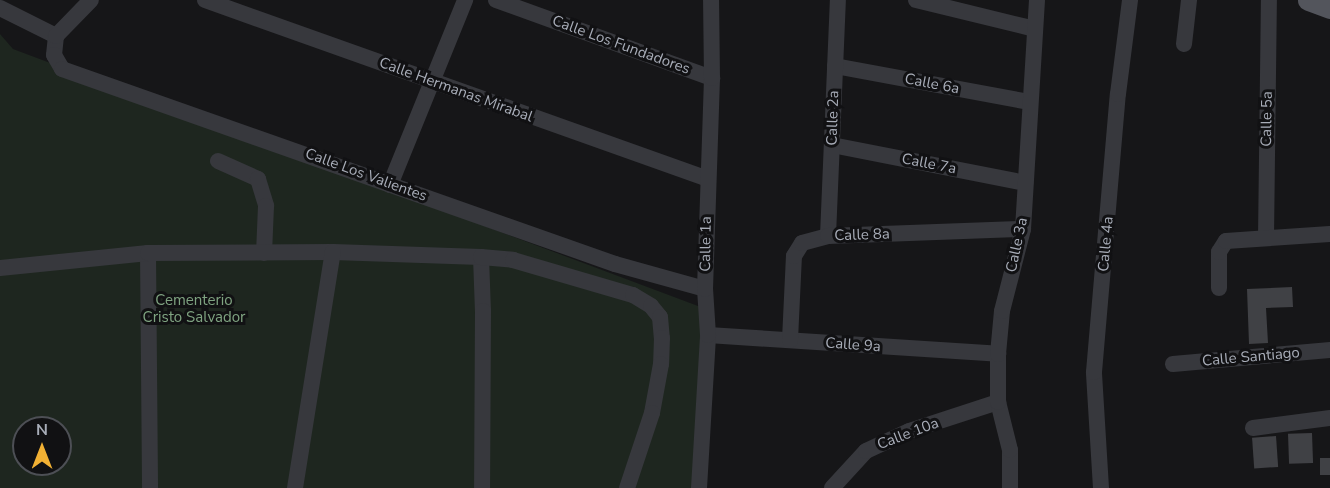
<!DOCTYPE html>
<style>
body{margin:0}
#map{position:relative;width:1330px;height:488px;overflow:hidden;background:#161618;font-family:"Nunito Sans",sans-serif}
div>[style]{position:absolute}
.green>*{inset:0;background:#1e261f}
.building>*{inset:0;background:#404145;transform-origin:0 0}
.minor>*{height:16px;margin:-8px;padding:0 8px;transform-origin:8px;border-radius:8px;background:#37383d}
.major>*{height:21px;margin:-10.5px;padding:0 10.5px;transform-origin:10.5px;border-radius:10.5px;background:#53555c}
span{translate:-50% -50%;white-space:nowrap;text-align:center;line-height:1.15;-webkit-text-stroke:6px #111113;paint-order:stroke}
.street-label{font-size:15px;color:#a8adb8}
.park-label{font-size:15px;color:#7fa381}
.north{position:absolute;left:12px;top:416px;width:60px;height:60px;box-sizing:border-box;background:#111113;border:2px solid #4d4f55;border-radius:50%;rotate:0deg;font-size:16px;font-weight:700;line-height:24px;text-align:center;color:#a8adb8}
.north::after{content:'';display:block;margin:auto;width:21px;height:27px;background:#f2b134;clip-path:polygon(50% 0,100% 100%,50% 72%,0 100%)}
</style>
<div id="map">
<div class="green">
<i style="clip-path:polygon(evenodd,0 34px,13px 49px,706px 309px,697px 488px,0 488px,0 34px,24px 428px,60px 428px,60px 464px,24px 464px,24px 428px)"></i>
</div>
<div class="building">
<i style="clip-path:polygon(1292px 287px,1293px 307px,1266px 308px,1268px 343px,1249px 344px,1247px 289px)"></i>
<i style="left:1312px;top:433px;width:30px;height:24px;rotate:88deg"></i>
<i style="left:1276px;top:436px;width:31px;height:24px;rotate:86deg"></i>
<i style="left:1320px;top:458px;width:10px;height:17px"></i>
</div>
<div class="minor">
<i style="left:205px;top:0;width:534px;rotate:19.59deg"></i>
<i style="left:496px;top:0;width:230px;rotate:19.9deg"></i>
<i style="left:916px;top:0;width:122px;rotate:13.7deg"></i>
<i style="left:0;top:8px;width:63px;rotate:26.6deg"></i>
<i style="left:56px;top:36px;width:19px;rotate:96deg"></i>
<i style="left:54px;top:55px;width:16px;rotate:60deg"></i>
<i style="left:62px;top:69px;width:586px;rotate:19.42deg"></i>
<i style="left:615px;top:264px;width:93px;rotate:15.5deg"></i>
<i style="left:56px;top:36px;width:50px;rotate:-45.8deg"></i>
<i style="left:1184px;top:44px;width:44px;rotate:-83.5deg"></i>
<i style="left:835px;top:66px;width:197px;rotate:10.5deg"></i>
<i style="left:832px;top:145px;width:197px;rotate:11.1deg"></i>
<i style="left:218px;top:161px;width:44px;rotate:24.2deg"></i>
<i style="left:258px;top:179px;width:28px;rotate:73deg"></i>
<i style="left:266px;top:206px;width:47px;rotate:92.4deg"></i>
<i style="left:390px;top:185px;width:200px;rotate:-67.9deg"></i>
<i style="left:828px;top:236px;width:236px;rotate:-87.6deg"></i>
<i style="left:1266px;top:238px;width:238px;rotate:-89.3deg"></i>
<i style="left:148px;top:253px;width:235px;rotate:89.5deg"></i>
<i style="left:481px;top:257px;width:54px;rotate:87.9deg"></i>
<i style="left:483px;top:311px;width:177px;rotate:90.3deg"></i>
<i style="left:0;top:268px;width:149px;rotate:-5.8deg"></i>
<i style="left:148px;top:253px;width:185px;rotate:-0.3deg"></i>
<i style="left:333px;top:252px;width:148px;rotate:1.9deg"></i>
<i style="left:481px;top:257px;width:32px;rotate:5deg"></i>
<i style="left:513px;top:260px;width:125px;rotate:16.3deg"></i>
<i style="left:633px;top:295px;width:21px;rotate:31deg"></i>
<i style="left:651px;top:306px;width:14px;rotate:51deg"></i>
<i style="left:660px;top:317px;width:21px;rotate:85deg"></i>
<i style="left:662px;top:338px;width:26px;rotate:92deg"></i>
<i style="left:661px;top:364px;width:50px;rotate:100.4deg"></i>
<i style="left:652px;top:413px;width:79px;rotate:108.4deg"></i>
<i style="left:1219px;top:288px;width:36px;rotate:-90deg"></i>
<i style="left:1219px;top:252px;width:13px;rotate:-58deg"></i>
<i style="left:1226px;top:241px;width:104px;rotate:-3.9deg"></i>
<i style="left:708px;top:335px;width:291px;rotate:3.7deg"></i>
<i style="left:790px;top:340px;width:84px;rotate:-87.3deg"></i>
<i style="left:794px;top:256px;width:15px;rotate:-58deg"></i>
<i style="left:802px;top:243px;width:27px;rotate:-15deg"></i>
<i style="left:828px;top:236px;width:195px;rotate:-2.1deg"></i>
<i style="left:1173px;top:364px;width:158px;rotate:-5.1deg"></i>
<i style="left:1253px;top:428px;width:78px;rotate:-7.4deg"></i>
<i style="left:295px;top:488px;width:239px;rotate:-80.9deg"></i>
<i style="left:699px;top:488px;width:153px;rotate:-86.6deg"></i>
<i style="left:708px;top:335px;width:46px;rotate:-93.7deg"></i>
<i style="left:705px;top:289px;width:211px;rotate:-88.1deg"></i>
<i style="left:712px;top:78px;width:78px;rotate:-90.7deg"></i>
<i style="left:832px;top:488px;width:50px;rotate:-47.4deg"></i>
<i style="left:866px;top:451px;width:47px;rotate:-24.9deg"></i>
<i style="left:909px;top:431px;width:94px;rotate:-18deg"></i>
<i style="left:1010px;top:488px;width:38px;rotate:-90deg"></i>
<i style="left:1010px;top:450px;width:49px;rotate:-104deg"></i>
<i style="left:998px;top:402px;width:48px;rotate:-90deg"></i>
<i style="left:998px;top:354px;width:43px;rotate:-84.7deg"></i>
<i style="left:1002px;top:311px;width:85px;rotate:-75.6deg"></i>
<i style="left:1023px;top:229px;width:229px;rotate:-86.5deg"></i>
<i style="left:1101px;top:488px;width:116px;rotate:-93.5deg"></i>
<i style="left:1094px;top:372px;width:279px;rotate:-85.1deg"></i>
<i style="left:1118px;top:94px;width:95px;rotate:-82.7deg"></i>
</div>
<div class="major">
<i style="left:1308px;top:0;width:23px;rotate:20deg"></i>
</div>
<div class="street-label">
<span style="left:621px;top:45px;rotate:20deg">Calle Los Fundadores</span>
<span style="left:932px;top:84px;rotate:11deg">Calle 6a</span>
<span style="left:456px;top:90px;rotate:20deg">Calle Hermanas Mirabal</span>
<span style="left:833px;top:118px;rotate:-88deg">Calle 2a</span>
<span style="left:1267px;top:119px;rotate:-89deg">Calle 5a</span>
<span style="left:929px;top:164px;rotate:11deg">Calle 7a</span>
<span style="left:366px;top:175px;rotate:20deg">Calle Los Valientes</span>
<span style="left:862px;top:235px;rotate:-2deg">Calle 8a</span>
<span style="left:706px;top:244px;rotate:-89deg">Calle 1a</span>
<span style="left:1106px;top:244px;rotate:-85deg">Calle 4a</span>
<span style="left:1017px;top:245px;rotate:-78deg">Calle 3a</span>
<span style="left:853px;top:345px;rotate:4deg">Calle 9a</span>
<span style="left:1251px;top:357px;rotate:-5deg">Calle Santiago</span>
<span style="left:908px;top:434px;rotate:-21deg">Calle 10a</span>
</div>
<div class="park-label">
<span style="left:194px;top:309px">Cementerio<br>Cristo Salvador</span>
</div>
<div class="north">N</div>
</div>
